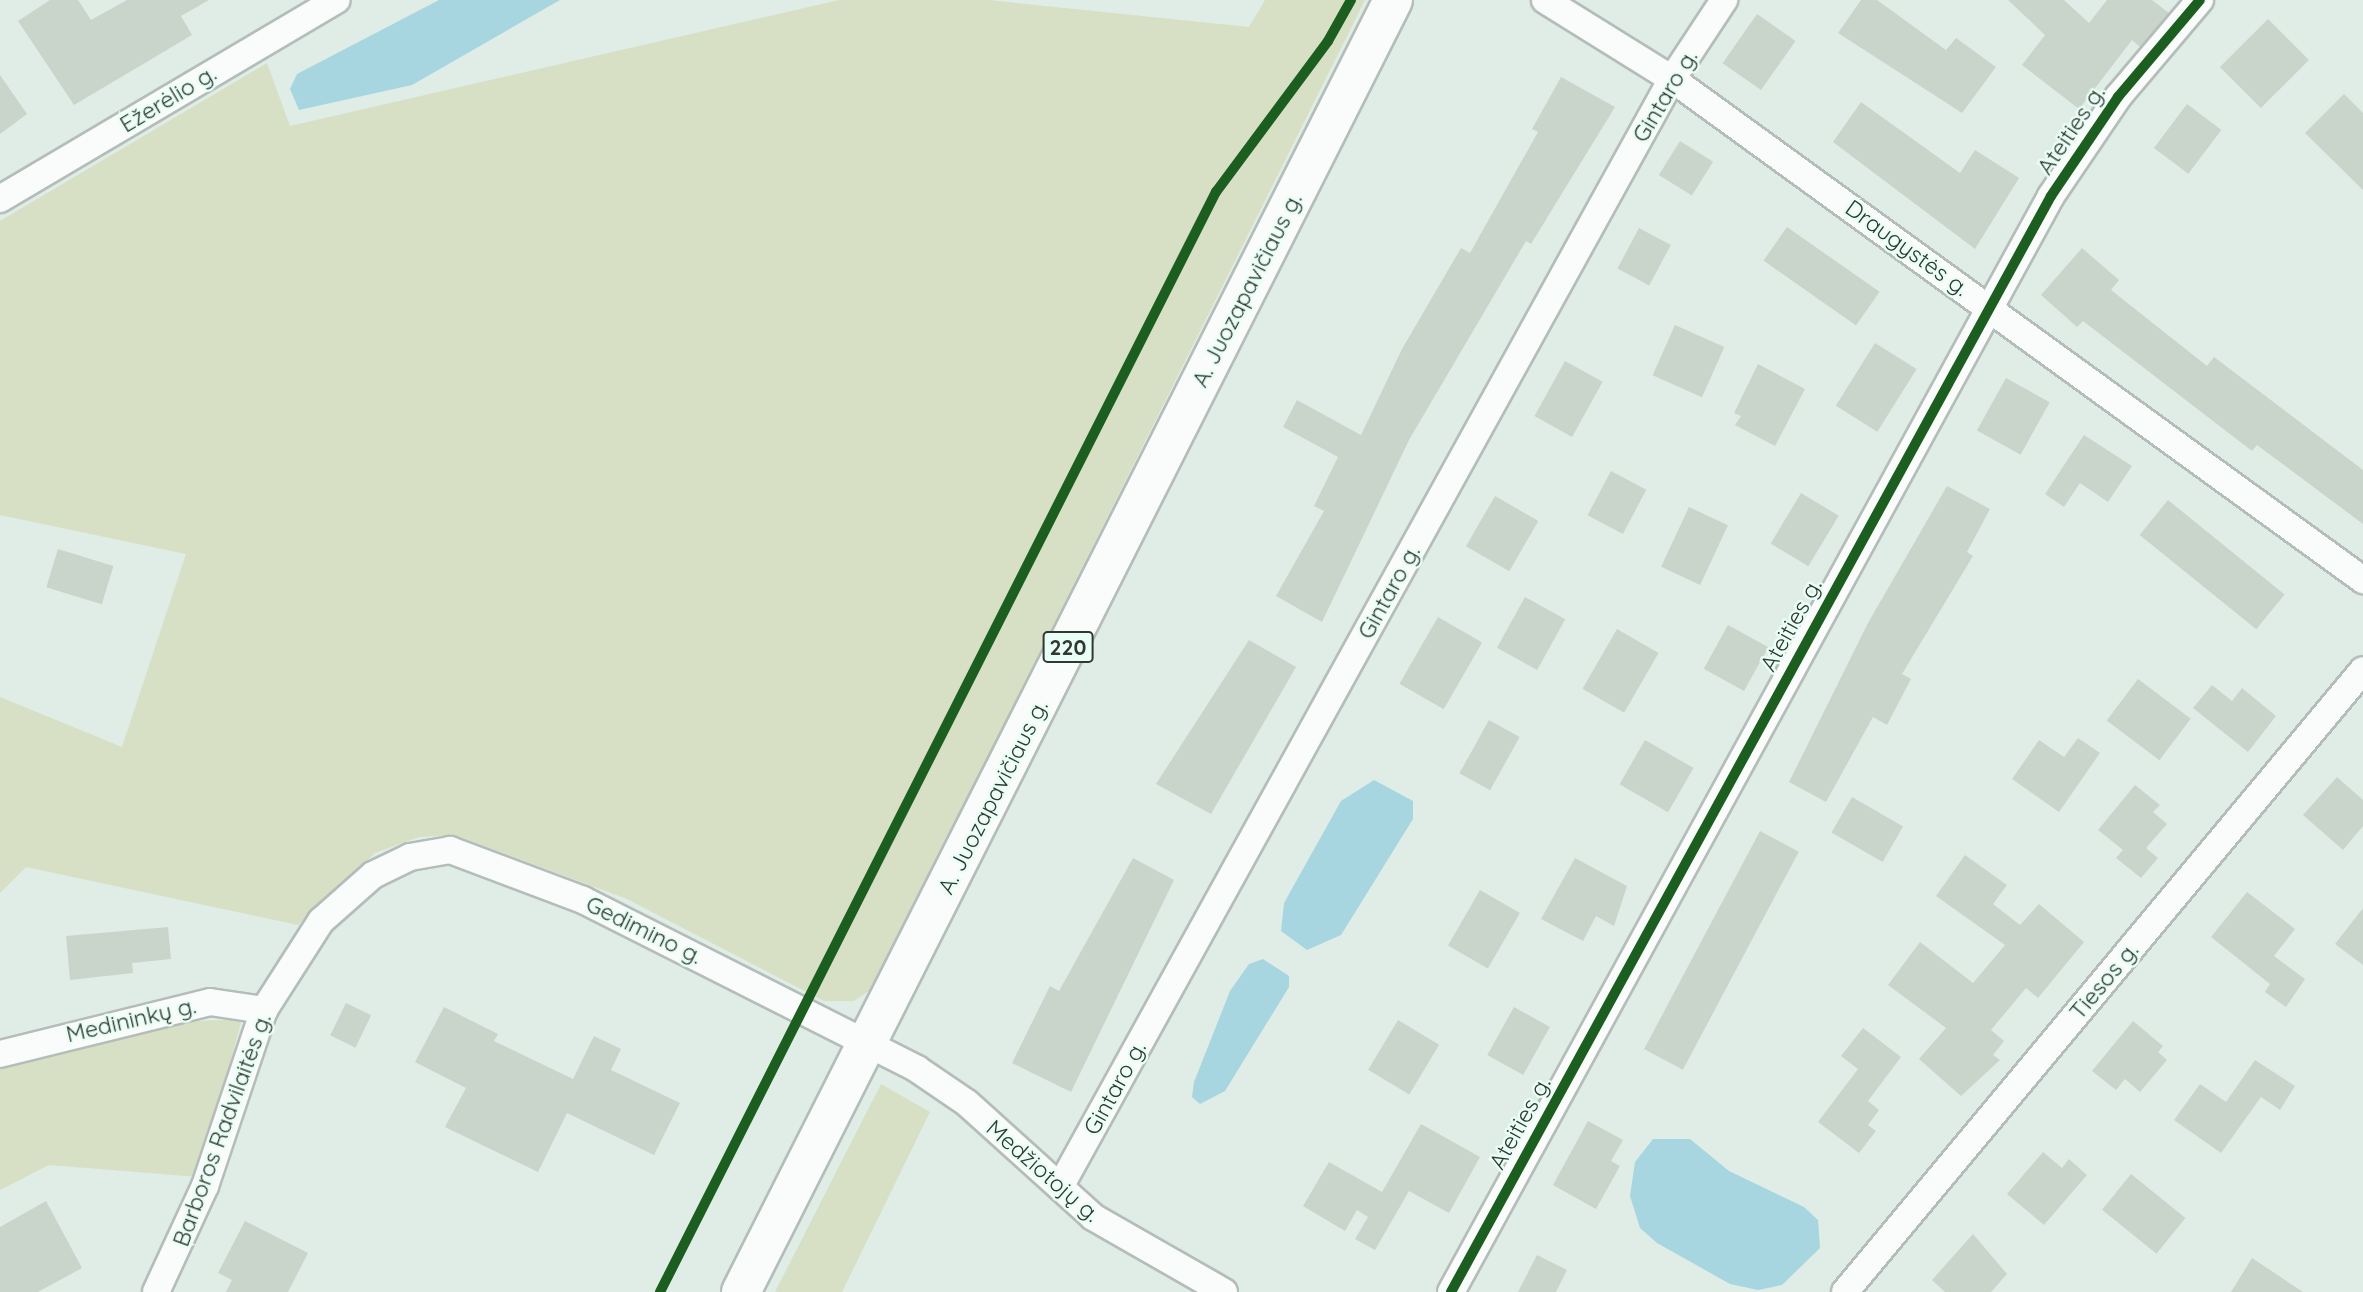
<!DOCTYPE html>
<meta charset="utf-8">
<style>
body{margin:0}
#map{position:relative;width:2363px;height:1292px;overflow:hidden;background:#e0ece6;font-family:Quicksand,sans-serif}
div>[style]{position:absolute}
.green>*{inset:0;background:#d7dfc4}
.water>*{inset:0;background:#a7d6e1}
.building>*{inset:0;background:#c9d5ca;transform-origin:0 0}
.roads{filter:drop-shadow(2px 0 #b4bdb9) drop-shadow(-2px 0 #b4bdb9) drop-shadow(0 2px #b4bdb9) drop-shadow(0 -2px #b4bdb9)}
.minor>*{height:26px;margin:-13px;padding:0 13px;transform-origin:13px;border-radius:13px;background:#fafcfb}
.primary>*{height:38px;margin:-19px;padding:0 19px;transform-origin:19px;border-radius:19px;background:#fafcfb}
.cycleway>*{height:10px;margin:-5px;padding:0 5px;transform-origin:5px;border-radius:5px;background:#1b5e20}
span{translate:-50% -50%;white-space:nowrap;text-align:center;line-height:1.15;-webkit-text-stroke:5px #e9fef4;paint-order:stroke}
.shield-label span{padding:2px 5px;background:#e9fef4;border:2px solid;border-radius:5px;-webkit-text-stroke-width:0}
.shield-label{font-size:21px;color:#303734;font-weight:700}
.street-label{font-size:23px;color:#303734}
</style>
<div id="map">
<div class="green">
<i style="clip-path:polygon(839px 0,988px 0,1249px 27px,1265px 0,1365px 0,872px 989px,854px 1001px,824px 1001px,627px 899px,455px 835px,419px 837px,375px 853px,298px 925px,26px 867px,0 893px,0 697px,122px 747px,186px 554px,0 515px,0 221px,267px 63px,290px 126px)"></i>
<i style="clip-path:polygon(242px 1019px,199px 1177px,49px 1165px,0 1190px,0 1061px,178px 1022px)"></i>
<i style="clip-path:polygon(881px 1084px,930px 1112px,842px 1292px,775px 1292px)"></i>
</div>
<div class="water">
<i style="clip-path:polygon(439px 0,560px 0,412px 85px,299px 110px,290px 89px,297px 74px)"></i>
<i style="clip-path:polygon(1374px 780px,1413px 801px,1413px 819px,1341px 935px,1307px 950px,1281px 931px,1284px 903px,1341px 801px)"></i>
<i style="clip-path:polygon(1263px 959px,1289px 976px,1289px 987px,1225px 1091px,1200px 1104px,1192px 1097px,1194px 1082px,1230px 991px,1249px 964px)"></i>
<i style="clip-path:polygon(1653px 1139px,1690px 1139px,1729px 1171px,1804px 1207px,1818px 1220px,1820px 1248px,1782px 1285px,1758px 1290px,1730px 1284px,1657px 1243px,1640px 1228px,1630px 1196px,1635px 1162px)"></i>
</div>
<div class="building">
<i style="clip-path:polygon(50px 0,78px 0,91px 20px,127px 0,209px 0,181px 16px,192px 35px,74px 105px,18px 21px)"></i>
<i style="clip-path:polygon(1861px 0,1877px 0,1946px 50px,1956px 38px,1996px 67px,1962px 113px,1838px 33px)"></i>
<i style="clip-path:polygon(2008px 0,2064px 0,2089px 23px,2107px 0,2152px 0,2169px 13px,2140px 47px,2132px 40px,2079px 109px,2022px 65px,2045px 35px)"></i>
<i style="left:1757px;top:14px;width:47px;height:60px;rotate:35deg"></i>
<i style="left:2268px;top:19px;width:58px;height:68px;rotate:45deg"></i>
<i style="clip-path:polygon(0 75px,27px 114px,0 134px)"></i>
<i style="clip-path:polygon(1561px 77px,1615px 107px,1531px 244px,1526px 241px,1409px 440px,1322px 622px,1276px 596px,1324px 511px,1314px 506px,1338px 457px,1283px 427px,1297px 400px,1361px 435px,1402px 349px,1461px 248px,1470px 253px,1538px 132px,1532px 129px)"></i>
<i style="clip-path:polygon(2344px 94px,2363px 113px,2363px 190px,2305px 133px)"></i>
<i style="clip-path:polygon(1861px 102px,1960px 173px,1975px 150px,2019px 178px,1975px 249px,1833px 142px)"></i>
<i style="left:2187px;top:104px;width:43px;height:55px;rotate:37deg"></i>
<i style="left:1680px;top:141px;width:39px;height:40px;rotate:32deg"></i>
<i style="left:1787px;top:227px;width:113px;height:41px;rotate:35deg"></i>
<i style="left:1639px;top:228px;width:36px;height:46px;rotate:28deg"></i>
<i style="clip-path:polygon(2082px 248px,2119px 280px,2111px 290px,2207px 366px,2214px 357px,2363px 470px,2363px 524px,2257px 445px,2252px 451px,2083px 321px,2077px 327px,2041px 295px)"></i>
<i style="left:1675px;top:325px;width:54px;height:55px;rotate:24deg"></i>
<i style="left:1875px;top:343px;width:49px;height:74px;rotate:32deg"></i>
<i style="left:1565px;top:361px;width:43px;height:63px;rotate:29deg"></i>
<i style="clip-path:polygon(1758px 364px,1805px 389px,1775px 446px,1735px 425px,1741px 416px,1734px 413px)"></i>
<i style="left:2006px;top:378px;width:50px;height:60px;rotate:29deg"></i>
<i style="clip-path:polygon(2084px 435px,2132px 466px,2108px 502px,2080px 483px,2064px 507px,2045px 494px)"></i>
<i style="left:1611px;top:471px;width:40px;height:50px;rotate:28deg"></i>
<i style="clip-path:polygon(1947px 486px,1990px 509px,1967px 552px,1973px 556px,1902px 674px,1911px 679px,1887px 725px,1873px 717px,1826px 802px,1789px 782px,1868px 623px)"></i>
<i style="left:1801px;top:493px;width:44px;height:59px;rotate:31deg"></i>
<i style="left:1495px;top:496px;width:50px;height:58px;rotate:30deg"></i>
<i style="left:2168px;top:500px;width:150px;height:45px;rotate:39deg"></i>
<i style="left:1689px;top:507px;width:43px;height:66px;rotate:25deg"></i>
<i style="left:58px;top:549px;width:58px;height:40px;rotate:17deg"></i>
<i style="left:1525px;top:597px;width:46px;height:58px;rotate:29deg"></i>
<i style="left:1438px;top:617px;width:51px;height:77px;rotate:30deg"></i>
<i style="left:1728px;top:625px;width:46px;height:50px;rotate:29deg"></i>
<i style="left:1617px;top:629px;width:48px;height:69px;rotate:30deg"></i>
<i style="clip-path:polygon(1249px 640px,1296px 667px,1211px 814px,1156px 784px)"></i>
<i style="left:2138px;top:679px;width:66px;height:52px;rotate:37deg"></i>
<i style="clip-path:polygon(2212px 685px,2232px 701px,2242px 688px,2276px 716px,2248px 752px,2193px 708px)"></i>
<i style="left:1489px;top:720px;width:35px;height:61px;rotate:29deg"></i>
<i style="clip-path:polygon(2078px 738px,2100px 753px,2059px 812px,2012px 779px,2039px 740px,2064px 757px)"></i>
<i style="left:1645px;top:740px;width:56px;height:51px;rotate:30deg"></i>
<i style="clip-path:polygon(2337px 777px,2363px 800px,2363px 826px,2343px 850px,2303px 815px)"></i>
<i style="clip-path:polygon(2135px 785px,2160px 805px,2153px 812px,2167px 824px,2146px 848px,2158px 858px,2141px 878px,2116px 858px,2123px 850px,2098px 830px)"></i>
<i style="left:1852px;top:797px;width:59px;height:41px;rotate:30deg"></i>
<i style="left:1760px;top:831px;width:44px;height:247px;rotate:28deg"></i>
<i style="clip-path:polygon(1965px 855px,2007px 885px,1993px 904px,2020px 925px,2039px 904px,2084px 942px,2038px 998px,2026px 988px,1991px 1030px,2004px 1041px,1993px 1055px,2000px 1060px,1961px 1096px,1919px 1059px,1946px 1028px,1888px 985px,1920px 942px,1973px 983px,2005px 945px,1936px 896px)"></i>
<i style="clip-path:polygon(1133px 858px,1174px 880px,1071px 1092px,1012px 1063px,1050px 986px,1059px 991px)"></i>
<i style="clip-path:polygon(1575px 858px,1627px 886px,1614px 926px,1596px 916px,1583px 941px,1541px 919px)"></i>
<i style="left:1480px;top:890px;width:46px;height:64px;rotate:30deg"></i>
<i style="clip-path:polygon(2247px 892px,2295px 929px,2274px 956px,2305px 979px,2286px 1007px,2265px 992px,2270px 984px,2211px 937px)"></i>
<i style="clip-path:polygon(2363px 908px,2363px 965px,2335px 944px)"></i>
<i style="clip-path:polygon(168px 927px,171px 959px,132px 963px,133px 973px,70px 980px,66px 936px)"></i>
<i style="left:346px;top:1003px;width:28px;height:36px;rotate:26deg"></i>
<i style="clip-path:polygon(444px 1007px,498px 1034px,494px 1041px,573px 1079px,594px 1036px,621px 1049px,611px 1070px,680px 1103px,654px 1155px,567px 1113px,538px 1172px,445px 1127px,466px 1088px,415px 1062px)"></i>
<i style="left:1514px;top:1007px;width:41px;height:55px;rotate:29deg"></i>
<i style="left:1398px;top:1020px;width:48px;height:58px;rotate:31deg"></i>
<i style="clip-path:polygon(2133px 1021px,2163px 1046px,2158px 1052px,2167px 1060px,2140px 1092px,2125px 1079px,2116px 1090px,2092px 1071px)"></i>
<i style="clip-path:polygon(1863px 1028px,1901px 1057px,1868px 1101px,1879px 1110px,1868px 1125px,1876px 1131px,1859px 1153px,1818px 1122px,1858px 1069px,1841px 1056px)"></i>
<i style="clip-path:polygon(2255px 1060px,2295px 1086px,2280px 1110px,2261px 1097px,2221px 1153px,2174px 1120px,2200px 1084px,2226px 1102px)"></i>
<i style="clip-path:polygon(1588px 1121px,1623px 1140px,1611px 1161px,1620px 1166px,1596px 1209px,1553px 1185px)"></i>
<i style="clip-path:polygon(1421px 1124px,1480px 1157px,1449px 1213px,1409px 1191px,1375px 1250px,1355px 1239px,1368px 1217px,1357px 1210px,1345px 1231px,1303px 1206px,1329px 1162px,1382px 1192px)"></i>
<i style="clip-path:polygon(2043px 1152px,2062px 1168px,2069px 1159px,2087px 1175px,2044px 1225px,2007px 1194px)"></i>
<i style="left:2131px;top:1174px;width:70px;height:46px;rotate:39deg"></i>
<i style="clip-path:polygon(46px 1201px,82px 1268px,38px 1292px,0 1292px,0 1227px)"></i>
<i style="clip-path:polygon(245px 1221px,308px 1253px,288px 1292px,226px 1292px,232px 1280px,218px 1273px)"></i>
<i style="clip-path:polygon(1973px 1234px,2007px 1274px,1991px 1292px,1945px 1292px,1932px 1280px)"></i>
<i style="clip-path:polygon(1537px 1255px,1567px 1270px,1556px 1292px,1518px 1292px)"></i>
<i style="clip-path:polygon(2252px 1258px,2303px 1292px,2231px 1292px)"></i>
</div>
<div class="roads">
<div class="minor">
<i style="left:1545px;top:0;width:150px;rotate:31.9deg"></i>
<i style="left:1672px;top:79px;width:854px;rotate:35.94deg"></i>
<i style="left:0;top:199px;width:391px;rotate:-30.6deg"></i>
<i style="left:0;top:1054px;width:216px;rotate:-13.9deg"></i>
<i style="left:210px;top:1002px;width:55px;rotate:8.4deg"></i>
<i style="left:1060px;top:1187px;width:1266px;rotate:-61.09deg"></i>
<i style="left:1672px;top:79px;width:95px;rotate:-56.6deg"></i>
<i style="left:156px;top:1292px;width:117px;rotate:-65.2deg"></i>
<i style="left:205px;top:1186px;width:186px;rotate:-71.5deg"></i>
<i style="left:264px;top:1010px;width:106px;rotate:-57.4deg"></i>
<i style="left:321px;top:921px;width:69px;rotate:-41.5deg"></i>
<i style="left:373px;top:875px;width:41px;rotate:-25.9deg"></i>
<i style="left:410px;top:857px;width:41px;rotate:-9.9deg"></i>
<i style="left:450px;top:850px;width:142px;rotate:20.6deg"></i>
<i style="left:583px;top:900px;width:374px;rotate:26.8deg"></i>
<i style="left:917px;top:1069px;width:60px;rotate:34.2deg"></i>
<i style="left:967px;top:1103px;width:170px;rotate:42.1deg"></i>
<i style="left:1093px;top:1217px;width:151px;rotate:29.8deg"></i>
<i style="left:1451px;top:1292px;width:1249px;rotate:-61.3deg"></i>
<i style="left:2051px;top:196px;width:120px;rotate:-55.9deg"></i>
<i style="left:2118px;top:97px;width:127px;rotate:-49.8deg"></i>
<i style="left:1845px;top:1292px;width:809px;rotate:-50.21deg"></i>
</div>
<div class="primary">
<i style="left:741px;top:1292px;width:1447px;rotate:-63.22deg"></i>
</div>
</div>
<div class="cycleway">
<i style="left:660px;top:1292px;width:1233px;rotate:-63.19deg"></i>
<i style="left:1216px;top:192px;width:188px;rotate:-53.4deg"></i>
<i style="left:1328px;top:41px;width:47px;rotate:-60.7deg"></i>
<i style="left:1451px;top:1292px;width:1249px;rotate:-61.3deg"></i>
<i style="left:2051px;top:196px;width:120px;rotate:-55.9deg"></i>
<i style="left:2118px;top:97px;width:127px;rotate:-49.8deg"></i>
</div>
<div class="shield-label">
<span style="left:1068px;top:647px">220</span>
</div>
<div class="street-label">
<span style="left:1665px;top:96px;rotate:-59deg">Gintaro g.</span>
<span style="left:168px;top:99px;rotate:-31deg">Ežerėlio g.</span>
<span style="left:2071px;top:130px;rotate:-56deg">Ateities g.</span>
<span style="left:1907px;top:248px;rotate:36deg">Draugystės g.</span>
<span style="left:1247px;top:290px;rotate:-63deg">A. Juozapavičiaus g.</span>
<span style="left:1389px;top:592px;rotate:-61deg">Gintaro g.</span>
<span style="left:1791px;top:625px;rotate:-61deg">Ateities g.</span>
<span style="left:993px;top:797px;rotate:-63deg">A. Juozapavičiaus g.</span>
<span style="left:644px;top:930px;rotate:26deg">Gedimino g.</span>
<span style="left:2104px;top:981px;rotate:-50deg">Tiesos g.</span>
<span style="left:131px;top:1020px;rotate:-13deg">Medininkų g.</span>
<span style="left:1115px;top:1088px;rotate:-61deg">Gintaro g.</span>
<span style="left:1520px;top:1123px;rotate:-61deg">Ateities g.</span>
<span style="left:222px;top:1130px;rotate:-70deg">Barboros Radvilaitės g.</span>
<span style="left:1043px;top:1171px;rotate:41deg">Medžiotojų g.</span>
</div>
</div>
